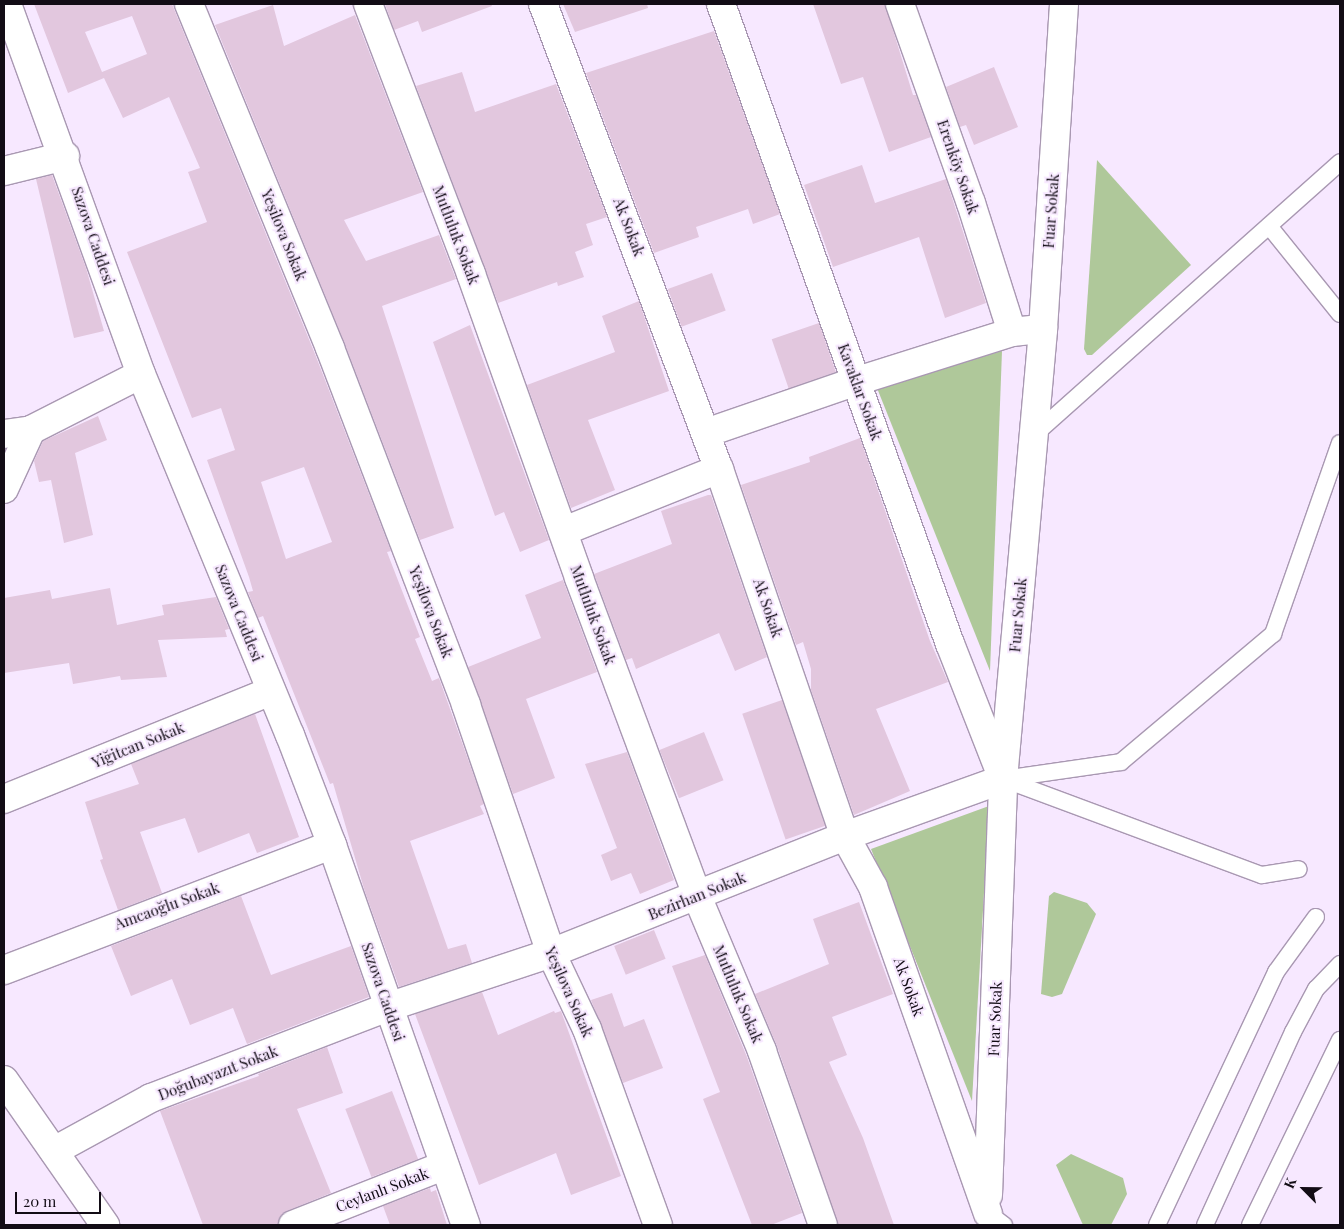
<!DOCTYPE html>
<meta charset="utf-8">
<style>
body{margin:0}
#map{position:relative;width:1344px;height:1229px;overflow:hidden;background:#f7e8ff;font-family:"Playfair Display",serif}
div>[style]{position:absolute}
.green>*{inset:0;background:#afc89a}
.building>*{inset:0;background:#e2c7de;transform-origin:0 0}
.roads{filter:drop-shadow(1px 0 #a998b2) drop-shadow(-1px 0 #a998b2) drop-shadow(0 1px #a998b2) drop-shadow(0 -1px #a998b2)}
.service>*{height:16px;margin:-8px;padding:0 8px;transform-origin:8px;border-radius:8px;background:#fff}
.minor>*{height:28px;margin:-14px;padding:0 14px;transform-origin:14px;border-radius:14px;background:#fff}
.tertiary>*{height:28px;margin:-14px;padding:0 14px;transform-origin:14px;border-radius:14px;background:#fff}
span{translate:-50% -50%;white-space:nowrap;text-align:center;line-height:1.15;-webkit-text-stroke:4px #f7e8ff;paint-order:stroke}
.street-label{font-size:15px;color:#120c15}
.frame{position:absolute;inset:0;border:5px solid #120c15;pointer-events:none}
.north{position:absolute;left:1279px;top:1164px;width:50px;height:50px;-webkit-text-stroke:4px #f7e8ff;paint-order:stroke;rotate:293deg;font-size:14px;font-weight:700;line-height:20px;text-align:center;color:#120c15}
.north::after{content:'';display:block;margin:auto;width:18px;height:22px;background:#120c15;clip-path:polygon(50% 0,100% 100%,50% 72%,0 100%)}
.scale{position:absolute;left:15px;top:1192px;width:86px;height:22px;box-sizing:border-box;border:2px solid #120c15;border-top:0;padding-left:6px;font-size:15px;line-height:18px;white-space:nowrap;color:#120c15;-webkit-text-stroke:4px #f7e8ff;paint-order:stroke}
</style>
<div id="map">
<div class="green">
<i style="clip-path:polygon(1097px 160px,1191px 265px,1092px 355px,1087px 355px,1084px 349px)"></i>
<i style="clip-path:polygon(1002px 351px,990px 671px,877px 388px)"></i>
<i style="clip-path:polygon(989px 806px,972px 1101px,871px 849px)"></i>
<i style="clip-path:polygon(1054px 892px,1087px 903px,1096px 914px,1062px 994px,1052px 997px,1041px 994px,1049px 896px)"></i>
<i style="clip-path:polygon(1071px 1154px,1123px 1178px,1127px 1194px,1111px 1225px,1083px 1225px,1056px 1165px)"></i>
</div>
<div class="building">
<i style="clip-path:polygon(evenodd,34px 4px,172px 4px,315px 354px,391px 551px,387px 552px,420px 637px,415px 639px,432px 681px,439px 678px,484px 804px,480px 806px,484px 814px,410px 841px,448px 949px,466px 944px,472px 963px,399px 987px,365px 892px,333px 783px,330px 784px,263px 616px,258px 618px,248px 592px,253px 591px,249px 577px,207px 460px,235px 450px,221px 408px,192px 418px,127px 252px,207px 222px,188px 172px,200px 168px,169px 97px,123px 118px,104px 78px,68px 93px,34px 4px,132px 16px,147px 54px,102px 72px,85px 32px,132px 16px,34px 4px,304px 467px,332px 542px,286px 559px,261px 482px,304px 467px)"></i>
<i style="clip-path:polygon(385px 4px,491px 4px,492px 6px,422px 32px,418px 21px,394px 30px)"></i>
<i style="clip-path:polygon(563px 4px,647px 4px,648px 8px,575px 32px)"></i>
<i style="clip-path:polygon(813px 4px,885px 4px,913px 95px,916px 95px,931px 137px,889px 152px,863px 77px,841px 84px)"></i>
<i style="clip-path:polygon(273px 5px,284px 46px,355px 15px,423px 192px,344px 220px,366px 261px,439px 235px,456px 279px,382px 306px,454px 528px,420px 540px,344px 342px,215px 25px)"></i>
<i style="clip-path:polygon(714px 31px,780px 214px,753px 224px,748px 209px,696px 227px,699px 237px,654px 253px,586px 73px)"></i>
<i style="clip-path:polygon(994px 67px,1018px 127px,974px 145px,966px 125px,960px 127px,946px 87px)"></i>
<i style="clip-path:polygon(462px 72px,475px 112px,556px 84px,607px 217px,586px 224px,593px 245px,575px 252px,584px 277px,558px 286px,557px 282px,498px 303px,416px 86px)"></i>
<i style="clip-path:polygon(862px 165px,875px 203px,946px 179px,986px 303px,945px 318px,919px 237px,833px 267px,804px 185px)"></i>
<i style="clip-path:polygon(52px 175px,86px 268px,104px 331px,74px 338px,36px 179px)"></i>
<i style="left:712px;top:273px;width:40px;height:47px;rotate:70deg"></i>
<i style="clip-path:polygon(639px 301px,669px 391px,588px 420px,615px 490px,571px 508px,527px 385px,615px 352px,602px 316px)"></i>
<i style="left:819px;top:323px;width:52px;height:50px;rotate:71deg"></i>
<i style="clip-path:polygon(470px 325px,549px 540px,520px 552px,504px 512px,495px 516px,433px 342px)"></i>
<i style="clip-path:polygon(98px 416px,107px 440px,75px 453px,93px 535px,64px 543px,51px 480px,39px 482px,34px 461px,43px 441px)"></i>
<i style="clip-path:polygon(860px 438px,930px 641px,948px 682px,876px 709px,910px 791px,854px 815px,811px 690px,811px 669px,803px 642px,796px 645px,741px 485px,810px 462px,809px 457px)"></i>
<i style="clip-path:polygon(708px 495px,711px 495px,767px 657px,735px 671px,719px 633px,636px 669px,632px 658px,626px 660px,594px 574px,672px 544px,661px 511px)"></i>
<i style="clip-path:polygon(563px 580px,597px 672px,526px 699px,555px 778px,513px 794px,468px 667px,541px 638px,525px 595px)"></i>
<i style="clip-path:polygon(110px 588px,117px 625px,164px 615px,162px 605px,216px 597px,229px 629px,225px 630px,227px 637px,158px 640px,167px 677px,121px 680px,120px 676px,73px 684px,69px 663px,4px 673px,4px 598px,50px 590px,52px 599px)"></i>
<i style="left:782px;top:700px;width:133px;height:42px;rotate:71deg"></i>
<i style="clip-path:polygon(255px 714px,299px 837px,257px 853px,249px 833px,198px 853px,185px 818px,140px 832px,162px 893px,118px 910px,100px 860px,103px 859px,85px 802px,139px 784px,131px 764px)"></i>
<i style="left:704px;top:732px;width:52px;height:48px;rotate:68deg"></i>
<i style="clip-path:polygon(627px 752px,674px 880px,640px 894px,631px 873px,611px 881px,601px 855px,617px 848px,585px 764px)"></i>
<i style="clip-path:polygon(241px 896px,271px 975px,351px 946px,369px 997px,247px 1044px,233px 1008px,190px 1025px,172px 979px,131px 996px,111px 946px)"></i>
<i style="clip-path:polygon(859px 902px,893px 994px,832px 1017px,847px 1055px,829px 1062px,863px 1138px,894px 1225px,838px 1225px,777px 1046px,755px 994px,829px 964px,813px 919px)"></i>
<i style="left:654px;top:930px;width:31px;height:43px;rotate:68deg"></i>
<i style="clip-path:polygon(705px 955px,747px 1057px,802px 1213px,771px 1225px,752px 1225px,703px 1099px,720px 1092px,672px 966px)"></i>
<i style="clip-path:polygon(482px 992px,498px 1035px,554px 1011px,555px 1013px,561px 1011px,621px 1176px,571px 1195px,556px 1153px,479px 1185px,415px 1014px)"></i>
<i style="clip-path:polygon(612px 993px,624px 1027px,644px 1019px,663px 1068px,623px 1083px,591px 1000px)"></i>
<i style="clip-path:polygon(327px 1047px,343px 1093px,297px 1109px,331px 1193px,287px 1211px,281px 1216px,278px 1225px,203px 1225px,160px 1111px,259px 1076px,258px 1074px)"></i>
<i style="left:392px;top:1091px;width:73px;height:50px;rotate:69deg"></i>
<i style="clip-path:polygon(430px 1188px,431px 1192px,436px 1190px,447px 1225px,390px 1225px,383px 1206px)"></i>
</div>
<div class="roads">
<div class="service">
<i style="left:1269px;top:226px;width:113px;rotate:51.1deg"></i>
<i style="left:1034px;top:435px;width:410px;rotate:-41.7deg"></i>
<i style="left:1003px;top:779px;width:119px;rotate:-8.2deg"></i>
<i style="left:1121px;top:762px;width:199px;rotate:-40.1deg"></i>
<i style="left:1273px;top:634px;width:202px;rotate:-70.7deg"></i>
<i style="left:1006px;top:780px;width:273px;rotate:20.4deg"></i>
<i style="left:1262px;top:875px;width:37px;rotate:-9deg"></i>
<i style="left:988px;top:1213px;width:20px;rotate:37deg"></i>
<i style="left:1157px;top:1225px;width:280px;rotate:-64.8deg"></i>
<i style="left:1276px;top:972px;width:68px;rotate:-54deg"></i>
<i style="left:1205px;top:1225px;width:212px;rotate:-65.5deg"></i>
<i style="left:1293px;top:1032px;width:49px;rotate:-61.9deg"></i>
<i style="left:1316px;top:989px;width:35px;rotate:-46deg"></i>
<i style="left:1250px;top:1225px;width:206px;rotate:-64.1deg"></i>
</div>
<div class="minor">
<i style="left:189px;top:4px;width:372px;rotate:67.7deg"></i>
<i style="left:330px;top:348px;width:382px;rotate:69.1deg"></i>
<i style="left:466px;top:705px;width:262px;rotate:71.1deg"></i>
<i style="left:551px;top:953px;width:84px;rotate:64.7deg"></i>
<i style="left:587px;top:1029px;width:208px;rotate:70.1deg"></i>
<i style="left:368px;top:4px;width:289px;rotate:69.1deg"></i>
<i style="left:471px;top:274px;width:323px;rotate:70.4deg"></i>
<i style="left:579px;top:578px;width:339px;rotate:69.6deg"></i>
<i style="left:697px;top:896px;width:168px;rotate:67.2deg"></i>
<i style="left:762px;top:1051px;width:184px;rotate:70.7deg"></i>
<i style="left:543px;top:4px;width:497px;rotate:69.3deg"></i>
<i style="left:719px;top:469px;width:388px;rotate:71.1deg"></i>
<i style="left:845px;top:836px;width:58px;rotate:61.2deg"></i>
<i style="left:873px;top:887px;width:346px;rotate:70.6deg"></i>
<i style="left:900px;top:4px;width:211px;rotate:70.4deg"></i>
<i style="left:971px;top:203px;width:135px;rotate:72.4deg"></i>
<i style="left:4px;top:171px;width:63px;rotate:-13.8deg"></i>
<i style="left:706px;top:433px;width:160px;rotate:-19deg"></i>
<i style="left:857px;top:381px;width:163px;rotate:-17.5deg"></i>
<i style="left:1012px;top:332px;width:31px;rotate:-6deg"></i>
<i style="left:4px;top:434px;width:27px;rotate:-8deg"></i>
<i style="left:31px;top:430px;width:123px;rotate:-27deg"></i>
<i style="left:4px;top:489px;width:65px;rotate:-65.4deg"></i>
<i style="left:564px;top:531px;width:167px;rotate:-21.8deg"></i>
<i style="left:4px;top:799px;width:288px;rotate:-22deg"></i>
<i style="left:4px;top:970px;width:351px;rotate:-20.9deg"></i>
<i style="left:4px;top:1080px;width:177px;rotate:55.1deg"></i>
<i style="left:54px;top:1151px;width:111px;rotate:-28.7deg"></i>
<i style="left:151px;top:1098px;width:254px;rotate:-21deg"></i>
<i style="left:388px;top:1007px;width:172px;rotate:-18.3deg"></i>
<i style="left:551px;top:953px;width:316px;rotate:-21.7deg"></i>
<i style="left:845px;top:836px;width:168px;rotate:-19.8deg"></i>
<i style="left:1003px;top:779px;width:145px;rotate:-111.4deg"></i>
<i style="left:950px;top:644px;width:680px;rotate:-109.69deg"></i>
<i style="left:988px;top:1195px;width:416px;rotate:-87.9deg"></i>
<i style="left:1003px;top:779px;width:452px;rotate:-84.9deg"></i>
<i style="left:1043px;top:329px;width:326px;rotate:-86.3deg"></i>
<i style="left:293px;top:1225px;width:161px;rotate:-21.5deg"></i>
</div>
<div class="tertiary">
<i style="left:7px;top:4px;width:394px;rotate:70.1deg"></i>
<i style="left:141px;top:374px;width:391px;rotate:67.6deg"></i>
<i style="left:290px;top:735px;width:118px;rotate:69.1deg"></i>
<i style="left:332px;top:845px;width:403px;rotate:70.6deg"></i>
</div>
</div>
<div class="street-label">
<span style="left:958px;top:167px;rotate:71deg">Erenköy Sokak</span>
<span style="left:1051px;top:211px;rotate:-86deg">Fuar Sokak</span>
<span style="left:629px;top:227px;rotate:69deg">Ak Sokak</span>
<span style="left:284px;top:235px;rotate:68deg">Yeşilova Sokak</span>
<span style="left:456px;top:235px;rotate:69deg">Mutluluk Sokak</span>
<span style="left:93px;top:236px;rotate:71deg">Sazova Caddesi</span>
<span style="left:860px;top:392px;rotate:70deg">Kavaklar Sokak</span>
<span style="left:768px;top:608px;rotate:71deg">Ak Sokak</span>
<span style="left:431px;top:612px;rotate:69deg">Yeşilova Sokak</span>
<span style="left:239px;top:613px;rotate:68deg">Sazova Caddesi</span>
<span style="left:593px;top:615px;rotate:70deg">Mutluluk Sokak</span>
<span style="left:1018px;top:615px;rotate:-85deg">Fuar Sokak</span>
<span style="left:138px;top:745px;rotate:-22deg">Yiğitcan Sokak</span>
<span style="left:697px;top:896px;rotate:-22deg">Bezirhan Sokak</span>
<span style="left:167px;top:906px;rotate:-20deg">Amcaoğlu Sokak</span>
<span style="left:909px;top:987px;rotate:70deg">Ak Sokak</span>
<span style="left:383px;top:992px;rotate:71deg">Sazova Caddesi</span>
<span style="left:569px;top:992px;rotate:66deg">Yeşilova Sokak</span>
<span style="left:738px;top:994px;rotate:67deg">Mutluluk Sokak</span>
<span style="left:995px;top:1019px;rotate:-88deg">Fuar Sokak</span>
<span style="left:218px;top:1073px;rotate:-21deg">Doğubayazıt Sokak</span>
<span style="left:382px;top:1190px;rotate:-21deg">Ceylanlı Sokak</span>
</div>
<div class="frame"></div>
<div class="north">K</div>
<div class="scale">20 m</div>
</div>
